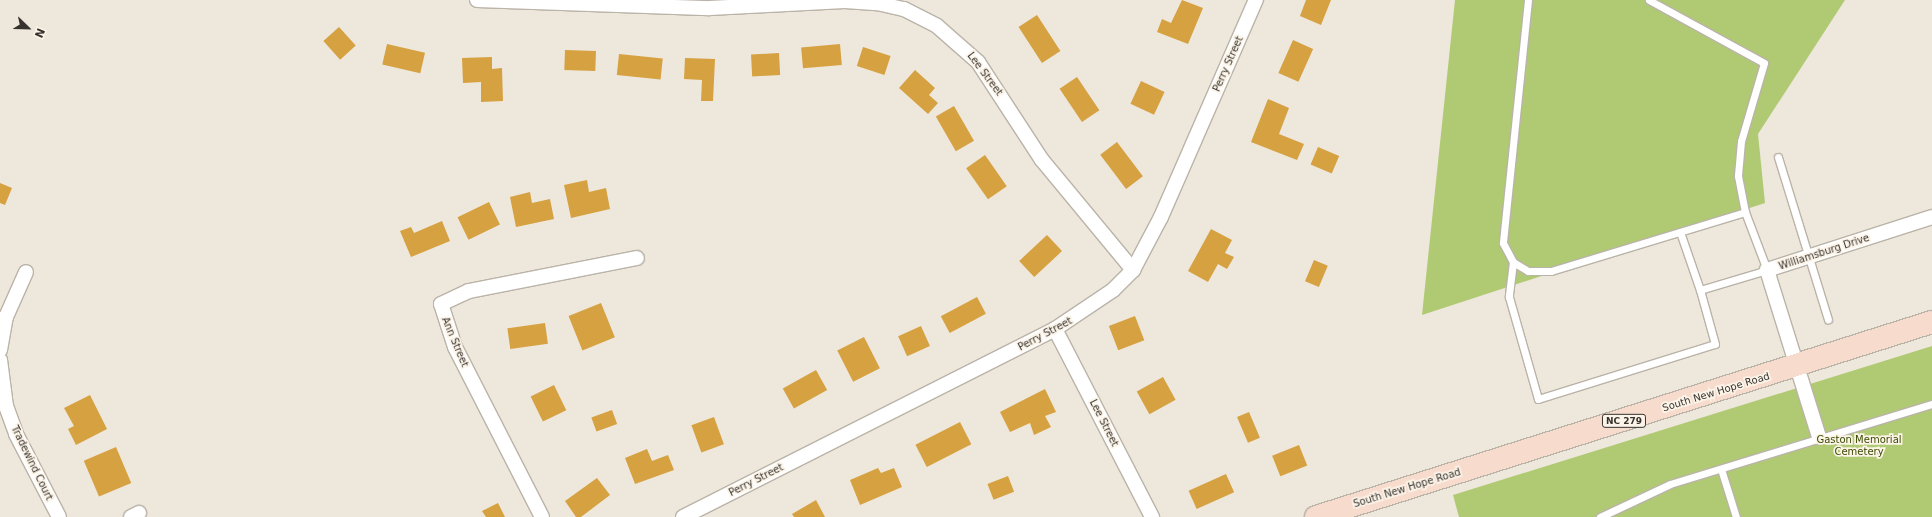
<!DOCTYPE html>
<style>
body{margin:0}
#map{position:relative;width:1932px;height:517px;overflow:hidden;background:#eee7db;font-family:"DejaVu Sans",sans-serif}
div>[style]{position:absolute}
.green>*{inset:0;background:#b0ca74}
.building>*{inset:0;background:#d6a141;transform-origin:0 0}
.roads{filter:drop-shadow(1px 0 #bab3a8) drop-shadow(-1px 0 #bab3a8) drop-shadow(0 1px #bab3a8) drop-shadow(0 -1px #bab3a8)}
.lane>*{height:7px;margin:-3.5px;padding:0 3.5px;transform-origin:3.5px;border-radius:3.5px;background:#fff}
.street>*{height:14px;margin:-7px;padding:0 7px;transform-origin:7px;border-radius:7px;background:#fff}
.primary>*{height:22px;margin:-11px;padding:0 11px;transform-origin:11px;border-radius:11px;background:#f7dcce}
span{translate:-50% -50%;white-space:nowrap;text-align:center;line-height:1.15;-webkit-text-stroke:3.5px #fcf4e8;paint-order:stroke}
.shield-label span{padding:1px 3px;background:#fcf4e8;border:1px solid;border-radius:3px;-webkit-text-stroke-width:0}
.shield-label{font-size:9px;color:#36332f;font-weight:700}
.street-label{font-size:10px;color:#36332f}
.park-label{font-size:10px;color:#3a4a00}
.north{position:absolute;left:8px;top:8px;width:40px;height:40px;-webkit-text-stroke:3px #fcf4e8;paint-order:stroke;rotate:113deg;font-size:11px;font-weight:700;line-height:16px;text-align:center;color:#36332f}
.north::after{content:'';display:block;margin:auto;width:14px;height:18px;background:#36332f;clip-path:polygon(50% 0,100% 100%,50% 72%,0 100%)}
</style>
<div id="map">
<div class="green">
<i style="clip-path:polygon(1455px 0,1845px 0,1758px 134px,1765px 203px,1422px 315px)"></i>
<i style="clip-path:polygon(1932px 346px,1932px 517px,1459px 517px,1453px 495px)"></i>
</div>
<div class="building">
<i style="clip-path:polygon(1182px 0,1203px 8px,1188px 44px,1157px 32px,1162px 19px,1171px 23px)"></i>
<i style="clip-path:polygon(1306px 0,1331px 0,1321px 25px,1300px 16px)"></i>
<i style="left:1037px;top:15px;width:43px;height:22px;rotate:57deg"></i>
<i style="left:339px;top:27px;width:25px;height:21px;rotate:48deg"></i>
<i style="left:1293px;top:40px;width:22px;height:36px;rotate:24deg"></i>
<i style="left:387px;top:44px;width:39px;height:21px;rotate:13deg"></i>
<i style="left:840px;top:44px;width:21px;height:39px;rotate:85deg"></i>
<i style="left:863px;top:47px;width:29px;height:20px;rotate:18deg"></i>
<i style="left:565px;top:50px;width:31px;height:20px;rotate:2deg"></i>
<i style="left:779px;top:53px;width:22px;height:28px;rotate:87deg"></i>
<i style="left:619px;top:54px;width:44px;height:21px;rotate:6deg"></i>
<i style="clip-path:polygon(492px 57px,492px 69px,502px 68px,503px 101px,481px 102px,481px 82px,463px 83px,462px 58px)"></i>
<i style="clip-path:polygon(685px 58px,715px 59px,713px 101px,701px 101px,702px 80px,684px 79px)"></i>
<i style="clip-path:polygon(915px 70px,935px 88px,929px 95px,938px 103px,928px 114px,899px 88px)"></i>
<i style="left:1077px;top:77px;width:40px;height:21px;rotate:56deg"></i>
<i style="left:1141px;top:81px;width:26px;height:25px;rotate:25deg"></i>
<i style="clip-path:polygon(1268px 99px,1289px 108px,1279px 134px,1304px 144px,1297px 160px,1251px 142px)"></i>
<i style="left:954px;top:106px;width:40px;height:21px;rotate:60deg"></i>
<i style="left:1117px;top:142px;width:43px;height:21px;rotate:53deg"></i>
<i style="left:1318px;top:147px;width:23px;height:19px;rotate:23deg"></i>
<i style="left:985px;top:155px;width:38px;height:23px;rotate:55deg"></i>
<i style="clip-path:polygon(587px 180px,589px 192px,606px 188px,610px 209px,571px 218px,564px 185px)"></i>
<i style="clip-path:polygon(0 183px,12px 188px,5px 205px,0 203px)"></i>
<i style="clip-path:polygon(530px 192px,532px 203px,550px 199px,554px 219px,516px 227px,510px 197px)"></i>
<i style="left:489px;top:202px;width:25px;height:35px;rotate:64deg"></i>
<i style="clip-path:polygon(442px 221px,450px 241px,411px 257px,400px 231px,411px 227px,414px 233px)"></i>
<i style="clip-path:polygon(1211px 229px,1232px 240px,1225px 253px,1234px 257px,1227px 269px,1218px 264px,1208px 282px,1188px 271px)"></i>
<i style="left:1047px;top:235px;width:22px;height:38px;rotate:47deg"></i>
<i style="left:1314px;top:260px;width:15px;height:23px;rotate:23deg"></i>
<i style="left:977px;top:297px;width:19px;height:41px;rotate:62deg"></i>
<i style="left:601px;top:303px;width:37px;height:35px;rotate:68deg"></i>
<i style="left:1135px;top:316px;width:26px;height:28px;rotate:69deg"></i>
<i style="left:545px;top:323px;width:21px;height:38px;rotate:82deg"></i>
<i style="left:921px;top:326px;width:22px;height:25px;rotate:66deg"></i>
<i style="left:864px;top:337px;width:35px;height:30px;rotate:63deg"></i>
<i style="left:816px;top:370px;width:23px;height:38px;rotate:61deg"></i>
<i style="left:1163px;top:377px;width:26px;height:30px;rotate:61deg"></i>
<i style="left:554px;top:385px;width:28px;height:26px;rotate:64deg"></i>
<i style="clip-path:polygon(1045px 389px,1056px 412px,1045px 416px,1051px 427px,1034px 435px,1030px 423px,1010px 432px,1000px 412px)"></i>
<i style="clip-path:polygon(90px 395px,107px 429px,76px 445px,68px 429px,74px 426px,64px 408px)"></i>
<i style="left:612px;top:410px;width:15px;height:22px;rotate:70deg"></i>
<i style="left:1249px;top:412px;width:28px;height:13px;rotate:67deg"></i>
<i style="left:714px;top:417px;width:29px;height:24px;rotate:70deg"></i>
<i style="left:960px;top:422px;width:25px;height:50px;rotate:63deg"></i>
<i style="left:1299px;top:445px;width:22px;height:29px;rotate:68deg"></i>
<i style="left:116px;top:447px;width:39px;height:35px;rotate:67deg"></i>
<i style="clip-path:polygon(647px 449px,652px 461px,668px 455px,674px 470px,635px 484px,625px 458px)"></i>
<i style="clip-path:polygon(878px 468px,881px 473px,894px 468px,902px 487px,860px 505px,850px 480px)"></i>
<i style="left:1226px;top:474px;width:20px;height:41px;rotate:66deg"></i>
<i style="left:1008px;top:476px;width:17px;height:22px;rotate:69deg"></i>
<i style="clip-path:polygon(597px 478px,610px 495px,581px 517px,576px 517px,565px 501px)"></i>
<i style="clip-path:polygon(816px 500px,825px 517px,794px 517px,792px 514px)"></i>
<i style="clip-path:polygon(498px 503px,505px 517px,486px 517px,482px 511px)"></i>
</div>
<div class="roads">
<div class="lane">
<i style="left:1528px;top:0;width:244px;rotate:95.9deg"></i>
<i style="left:1503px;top:243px;width:21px;rotate:62deg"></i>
<i style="left:1513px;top:262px;width:17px;rotate:31deg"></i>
<i style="left:1528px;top:271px;width:23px"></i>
<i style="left:1551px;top:271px;width:203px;rotate:-16.9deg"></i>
<i style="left:1649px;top:0;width:131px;rotate:28.7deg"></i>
<i style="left:1764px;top:63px;width:81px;rotate:106.4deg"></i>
<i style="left:1741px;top:141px;width:35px;rotate:95deg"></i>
<i style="left:1738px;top:176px;width:37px;rotate:79deg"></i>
<i style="left:1745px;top:212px;width:62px;rotate:69.2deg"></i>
<i style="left:1767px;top:270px;width:70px;rotate:163.4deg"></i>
<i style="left:1700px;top:290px;width:61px;rotate:-109deg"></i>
<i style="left:1778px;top:157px;width:170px;rotate:72.9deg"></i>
<i style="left:1513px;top:262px;width:35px;rotate:97deg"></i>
<i style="left:1509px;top:297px;width:106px;rotate:74.1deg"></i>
<i style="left:1538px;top:399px;width:185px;rotate:-17.3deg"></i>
<i style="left:1715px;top:344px;width:56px;rotate:-105.5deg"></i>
<i style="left:1721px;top:469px;width:50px;rotate:72.6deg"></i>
<i style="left:1600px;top:517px;width:77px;rotate:-25.2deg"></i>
<i style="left:1670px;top:484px;width:274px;rotate:-17deg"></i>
</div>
<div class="street">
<i style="left:477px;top:0;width:233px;rotate:2deg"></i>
<i style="left:710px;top:8px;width:135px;rotate:-3deg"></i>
<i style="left:845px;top:1px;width:32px;rotate:4deg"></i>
<i style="left:877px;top:3px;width:28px;rotate:13deg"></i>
<i style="left:904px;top:9px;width:37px;rotate:27deg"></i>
<i style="left:937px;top:26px;width:55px;rotate:41.3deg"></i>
<i style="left:978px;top:62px;width:117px;rotate:56.9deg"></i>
<i style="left:1042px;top:160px;width:143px;rotate:50.4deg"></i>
<i style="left:1055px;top:329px;width:212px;rotate:62.7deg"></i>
<i style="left:0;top:350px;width:34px;rotate:-80deg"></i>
<i style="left:6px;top:317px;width:49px;rotate:-66deg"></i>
<i style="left:0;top:360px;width:46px;rotate:82.6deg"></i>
<i style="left:6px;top:406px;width:30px;rotate:70deg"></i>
<i style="left:16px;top:434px;width:93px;rotate:62.6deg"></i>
<i style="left:1819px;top:437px;width:175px;rotate:-107.3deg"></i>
<i style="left:1767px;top:270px;width:173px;rotate:-17.8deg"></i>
<i style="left:131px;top:517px;width:9px;rotate:-27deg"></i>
<i style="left:542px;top:517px;width:191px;rotate:-117.1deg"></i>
<i style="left:455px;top:347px;width:45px;rotate:-108deg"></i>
<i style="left:441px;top:304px;width:31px;rotate:-25deg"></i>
<i style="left:469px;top:291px;width:171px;rotate:-11.1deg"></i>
<i style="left:683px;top:517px;width:417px;rotate:-26.8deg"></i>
<i style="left:1055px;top:329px;width:70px;rotate:-33.9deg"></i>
<i style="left:1113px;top:290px;width:28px;rotate:-45deg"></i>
<i style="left:1133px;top:270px;width:60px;rotate:-62.2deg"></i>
<i style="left:1161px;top:217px;width:237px;rotate:-66.4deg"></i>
</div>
<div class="primary">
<i style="left:1316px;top:517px;width:646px;rotate:-17.57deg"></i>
</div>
</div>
<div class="shield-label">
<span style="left:1624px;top:421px">NC 279</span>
</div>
<div class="street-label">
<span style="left:1228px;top:64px;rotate:-66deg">Perry Street</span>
<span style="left:985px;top:74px;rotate:53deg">Lee Street</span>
<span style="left:1824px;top:252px;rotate:-18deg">Williamsburg Drive</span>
<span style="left:1045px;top:334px;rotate:-28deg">Perry Street</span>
<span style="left:455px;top:342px;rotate:67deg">Ann Street</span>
<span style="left:1716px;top:392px;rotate:-17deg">South New Hope Road</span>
<span style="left:1104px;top:423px;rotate:63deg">Lee Street</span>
<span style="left:32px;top:463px;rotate:64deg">Tradewind Court</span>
<span style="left:756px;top:480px;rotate:-27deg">Perry Street</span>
<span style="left:1407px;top:488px;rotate:-17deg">South New Hope Road</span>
</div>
<div class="park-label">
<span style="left:1859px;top:445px">Gaston Memorial<br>Cemetery</span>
</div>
<div class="north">N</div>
</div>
